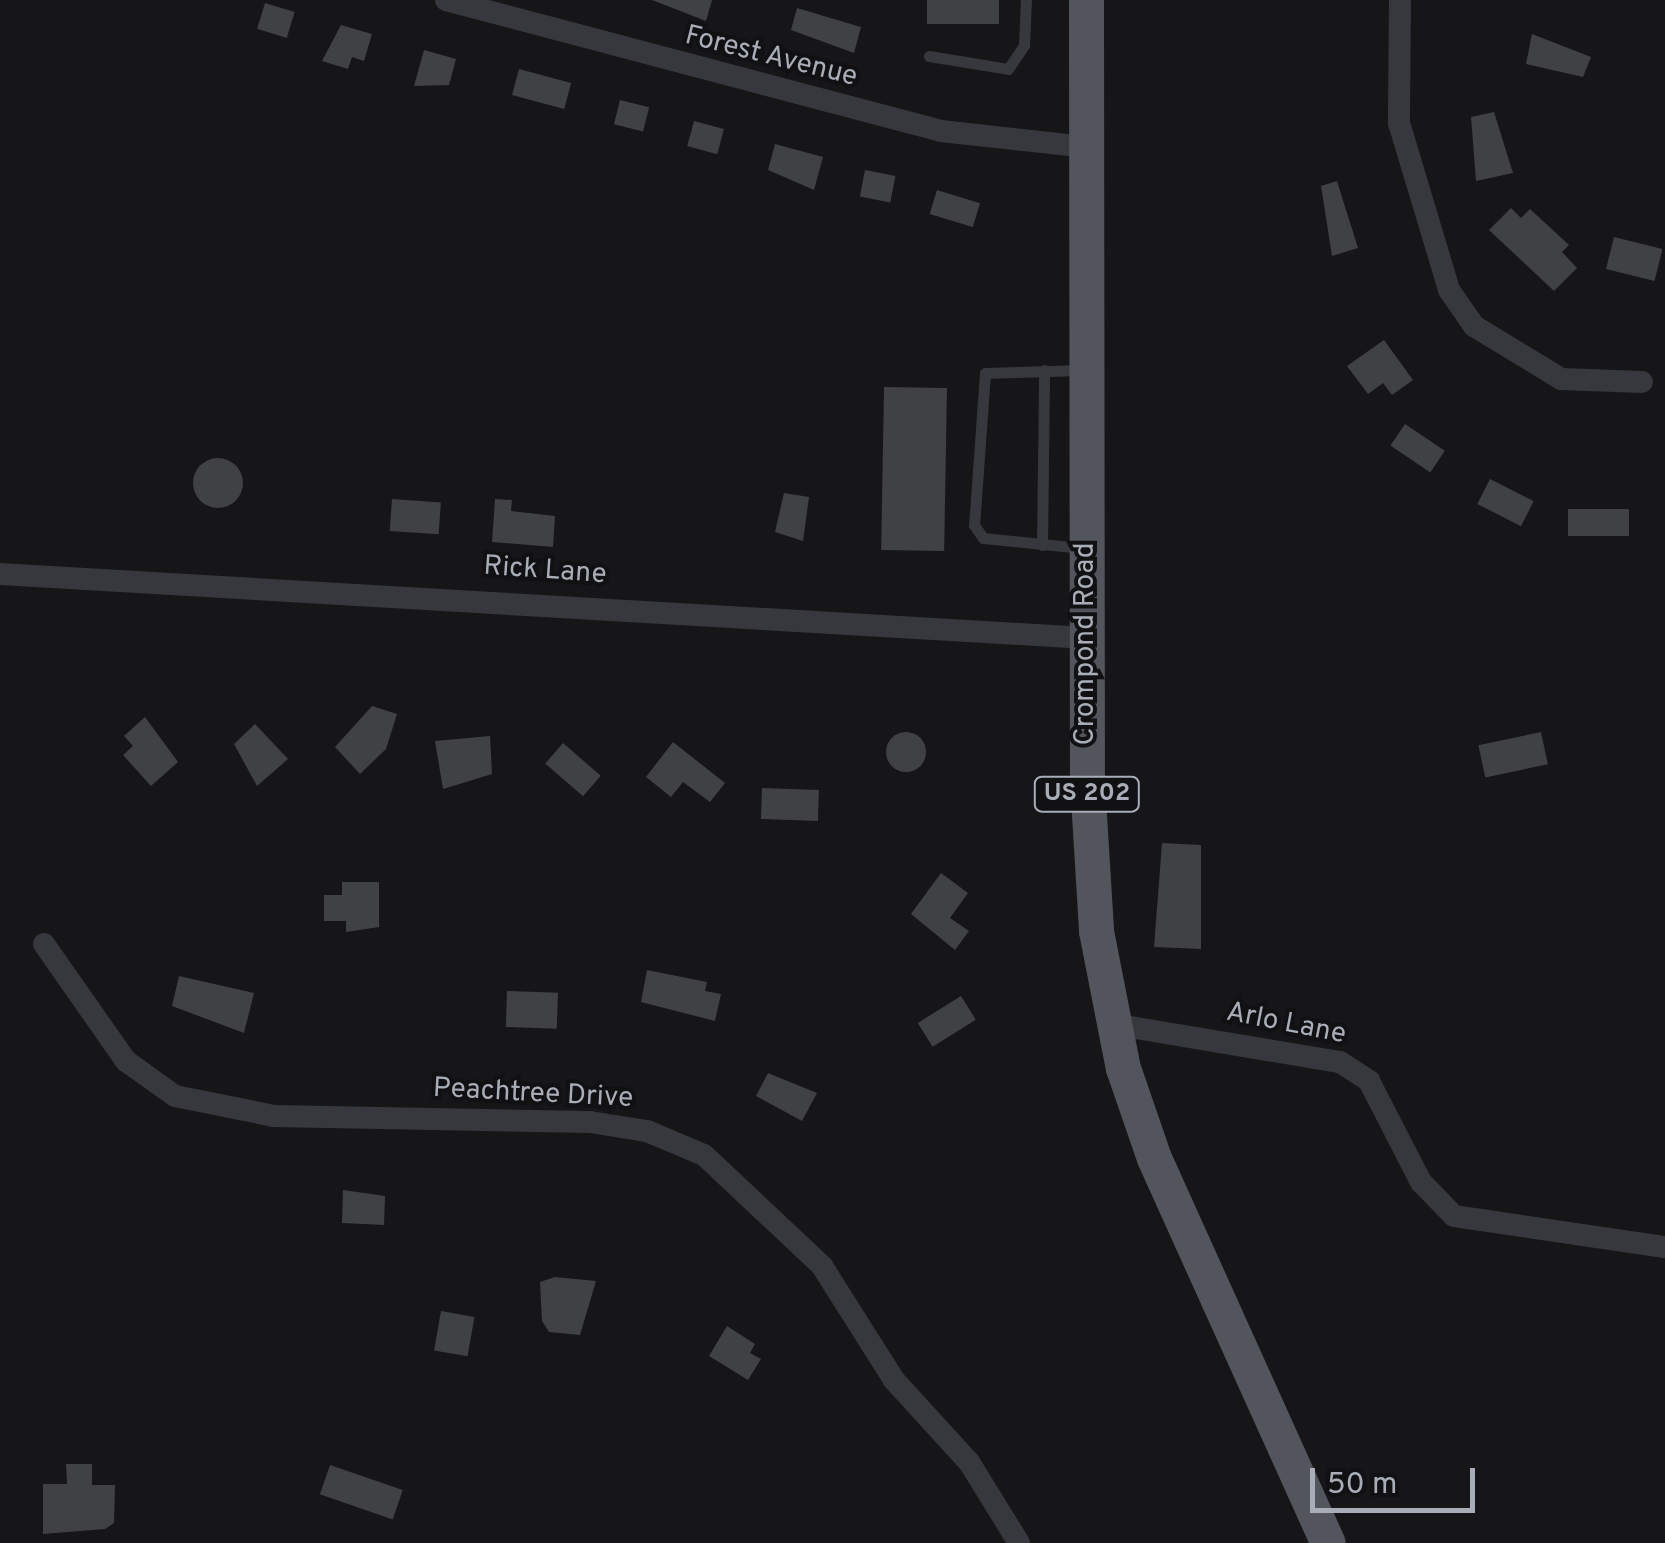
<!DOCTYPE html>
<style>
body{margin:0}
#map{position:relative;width:1665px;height:1543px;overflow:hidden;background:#161618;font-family:Overpass,sans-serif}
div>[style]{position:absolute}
.building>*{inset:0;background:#404145;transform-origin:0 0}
.round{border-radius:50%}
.service>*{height:11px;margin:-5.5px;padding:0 5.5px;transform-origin:5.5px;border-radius:5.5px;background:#37383d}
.minor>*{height:22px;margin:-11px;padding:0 11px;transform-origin:11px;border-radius:11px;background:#37383d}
.primary>*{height:35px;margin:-17.5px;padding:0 17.5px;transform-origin:17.5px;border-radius:17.5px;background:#53555c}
span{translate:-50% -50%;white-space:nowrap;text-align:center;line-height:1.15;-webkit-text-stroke:8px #111113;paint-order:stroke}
.shield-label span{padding:2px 8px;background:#111113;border:2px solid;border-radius:8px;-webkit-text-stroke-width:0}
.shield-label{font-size:25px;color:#a8adb8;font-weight:700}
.street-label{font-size:28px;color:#a8adb8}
.scale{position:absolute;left:1310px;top:1468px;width:165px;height:45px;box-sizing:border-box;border:5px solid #a8adb8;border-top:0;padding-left:12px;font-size:30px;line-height:35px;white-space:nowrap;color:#a8adb8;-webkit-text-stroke:8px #111113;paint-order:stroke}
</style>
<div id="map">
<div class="building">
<i style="clip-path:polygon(652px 0,712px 0,706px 21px)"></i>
<i style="left:927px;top:0;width:72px;height:24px"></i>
<i style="left:265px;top:3px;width:31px;height:27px;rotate:17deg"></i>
<i style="clip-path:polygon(797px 8px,861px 27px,854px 53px,791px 30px)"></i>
<i style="clip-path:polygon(341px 25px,372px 34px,364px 61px,352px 57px,348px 69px,322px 61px)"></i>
<i style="clip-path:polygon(1532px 34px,1591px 57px,1583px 77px,1526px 64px)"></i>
<i style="clip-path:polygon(424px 50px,456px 59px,449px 85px,414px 86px)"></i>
<i style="left:519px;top:69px;width:54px;height:27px;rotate:15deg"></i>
<i style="left:620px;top:100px;width:30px;height:25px;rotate:14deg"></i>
<i style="clip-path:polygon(1494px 112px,1513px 173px,1476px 181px,1471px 117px)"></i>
<i style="left:694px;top:121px;width:31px;height:26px;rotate:15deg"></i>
<i style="clip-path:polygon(775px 144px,823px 157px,814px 190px,768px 170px)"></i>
<i style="left:865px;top:170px;width:31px;height:27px;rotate:11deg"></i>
<i style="clip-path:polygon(1337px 181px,1358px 248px,1332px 256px,1321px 186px)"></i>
<i style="left:937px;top:190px;width:45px;height:25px;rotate:17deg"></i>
<i style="clip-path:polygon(1511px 208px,1521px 218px,1530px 209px,1569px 245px,1562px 252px,1577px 268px,1554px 291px,1489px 230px)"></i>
<i style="left:1614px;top:237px;width:50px;height:33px;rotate:14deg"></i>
<i style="clip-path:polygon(1384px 340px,1413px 380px,1392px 395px,1383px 383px,1368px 394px,1347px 366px)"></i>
<i style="left:884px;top:387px;width:63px;height:163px;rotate:1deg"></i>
<i style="left:1405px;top:424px;width:48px;height:26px;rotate:34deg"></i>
<i class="round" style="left:193px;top:458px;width:50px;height:50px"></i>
<i style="left:1490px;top:479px;width:49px;height:28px;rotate:27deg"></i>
<i style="clip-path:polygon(784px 493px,809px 497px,803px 541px,775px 532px)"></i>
<i style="left:392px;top:499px;width:49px;height:32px;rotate:4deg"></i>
<i style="clip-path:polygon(495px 499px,512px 500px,511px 511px,555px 516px,553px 547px,492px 542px)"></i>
<i style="left:1568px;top:509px;width:61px;height:27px"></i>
<i style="clip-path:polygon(372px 706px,397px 714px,386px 749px,360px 774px,335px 747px)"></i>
<i style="clip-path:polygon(145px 717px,178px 762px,151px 786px,123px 755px,133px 746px,124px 736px)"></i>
<i style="clip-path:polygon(255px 724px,288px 759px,257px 786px,234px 744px)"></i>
<i class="round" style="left:886px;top:732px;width:40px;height:40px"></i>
<i style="left:1541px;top:732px;width:33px;height:64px;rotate:78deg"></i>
<i style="clip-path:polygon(490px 736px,492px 774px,443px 789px,435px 741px)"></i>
<i style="clip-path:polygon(673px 742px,725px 783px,710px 802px,683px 782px,671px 797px,646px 777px)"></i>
<i style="left:563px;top:743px;width:50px;height:27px;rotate:41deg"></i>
<i style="left:762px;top:788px;width:57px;height:31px;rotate:2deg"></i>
<i style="clip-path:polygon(1162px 843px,1201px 845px,1201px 949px,1154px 947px)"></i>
<i style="clip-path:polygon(941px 873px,968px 893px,950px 918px,969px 931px,955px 950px,911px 914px)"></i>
<i style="clip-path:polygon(342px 882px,379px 882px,379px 927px,346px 932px,346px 921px,324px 921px,324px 895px,342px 895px)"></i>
<i style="clip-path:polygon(647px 970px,707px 982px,705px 991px,721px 994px,715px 1021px,641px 1002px)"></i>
<i style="clip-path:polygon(179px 976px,254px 993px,244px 1033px,172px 1006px)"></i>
<i style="left:507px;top:991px;width:51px;height:36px;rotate:2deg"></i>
<i style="left:961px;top:996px;width:28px;height:51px;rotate:58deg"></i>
<i style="clip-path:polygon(768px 1073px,817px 1093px,802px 1121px,756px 1096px)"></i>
<i style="clip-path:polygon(343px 1190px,385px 1196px,384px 1225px,342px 1223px)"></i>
<i style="clip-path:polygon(555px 1277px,596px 1281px,580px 1335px,549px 1332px,542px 1321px,540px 1282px)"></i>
<i style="left:441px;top:1311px;width:34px;height:40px;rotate:10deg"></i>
<i style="clip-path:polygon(727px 1326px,755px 1344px,750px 1353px,761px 1359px,748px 1380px,709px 1356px)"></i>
<i style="clip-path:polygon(66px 1464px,92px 1464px,92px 1485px,115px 1485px,114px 1523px,105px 1529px,43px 1534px,43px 1484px,67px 1484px)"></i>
<i style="left:330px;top:1465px;width:77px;height:31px;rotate:19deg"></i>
</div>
<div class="service">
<i style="left:929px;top:56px;width:80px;rotate:9.3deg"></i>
<i style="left:1008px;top:69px;width:29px;rotate:-56deg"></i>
<i style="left:1024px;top:45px;width:45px;rotate:-87.5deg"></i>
<i style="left:1081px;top:370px;width:96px;rotate:178.2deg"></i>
<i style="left:985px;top:373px;width:152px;rotate:94.1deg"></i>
<i style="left:974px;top:525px;width:16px;rotate:55deg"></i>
<i style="left:983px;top:538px;width:100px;rotate:5.8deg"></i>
<i style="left:1042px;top:545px;width:175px;rotate:-89.3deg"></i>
</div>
<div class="minor">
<i style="left:446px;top:0;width:512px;rotate:14.82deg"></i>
<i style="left:941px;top:131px;width:145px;rotate:6.3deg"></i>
<i style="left:1400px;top:0;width:123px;rotate:90.5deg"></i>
<i style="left:1399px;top:123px;width:174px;rotate:73.3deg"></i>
<i style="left:1449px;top:290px;width:44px;rotate:55.2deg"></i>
<i style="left:1474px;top:326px;width:102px;rotate:31.3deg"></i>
<i style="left:1561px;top:379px;width:81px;rotate:2.1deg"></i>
<i style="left:0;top:574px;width:1088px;rotate:3.37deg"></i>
<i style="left:44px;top:944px;width:143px;rotate:55deg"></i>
<i style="left:126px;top:1061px;width:60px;rotate:35.5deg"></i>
<i style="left:175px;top:1096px;width:101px;rotate:11.4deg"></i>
<i style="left:274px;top:1116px;width:316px;rotate:1.1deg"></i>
<i style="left:590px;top:1122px;width:58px;rotate:9deg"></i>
<i style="left:647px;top:1131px;width:62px;rotate:22.8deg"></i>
<i style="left:704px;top:1155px;width:162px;rotate:43.2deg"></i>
<i style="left:822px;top:1266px;width:135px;rotate:57.7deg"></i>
<i style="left:894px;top:1380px;width:111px;rotate:47.6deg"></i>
<i style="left:969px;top:1462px;width:95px;rotate:58.3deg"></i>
<i style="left:1112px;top:1024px;width:231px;rotate:9.5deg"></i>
<i style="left:1340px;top:1062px;width:35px;rotate:33deg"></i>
<i style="left:1369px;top:1081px;width:114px;rotate:62.8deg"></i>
<i style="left:1421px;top:1182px;width:47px;rotate:45.9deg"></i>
<i style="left:1454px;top:1216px;width:213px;rotate:8.4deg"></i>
</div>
<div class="primary">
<i style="left:1086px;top:0;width:782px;rotate:89.93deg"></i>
<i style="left:1087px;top:782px;width:149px;rotate:86.5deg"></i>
<i style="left:1096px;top:931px;width:140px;rotate:78.9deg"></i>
<i style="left:1123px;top:1068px;width:95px;rotate:71deg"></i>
<i style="left:1154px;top:1158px;width:422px;rotate:65.7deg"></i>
</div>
<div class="shield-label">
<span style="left:1087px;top:794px">US 202</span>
</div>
<div class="street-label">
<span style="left:771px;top:57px;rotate:14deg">Forest Avenue</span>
<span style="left:545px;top:571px;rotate:4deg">Rick Lane</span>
<span style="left:1086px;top:644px;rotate:-90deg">Crompond Road</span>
<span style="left:1286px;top:1024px;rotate:11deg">Arlo Lane</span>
<span style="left:533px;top:1094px;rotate:3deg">Peachtree Drive</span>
</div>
<div class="scale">50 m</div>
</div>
